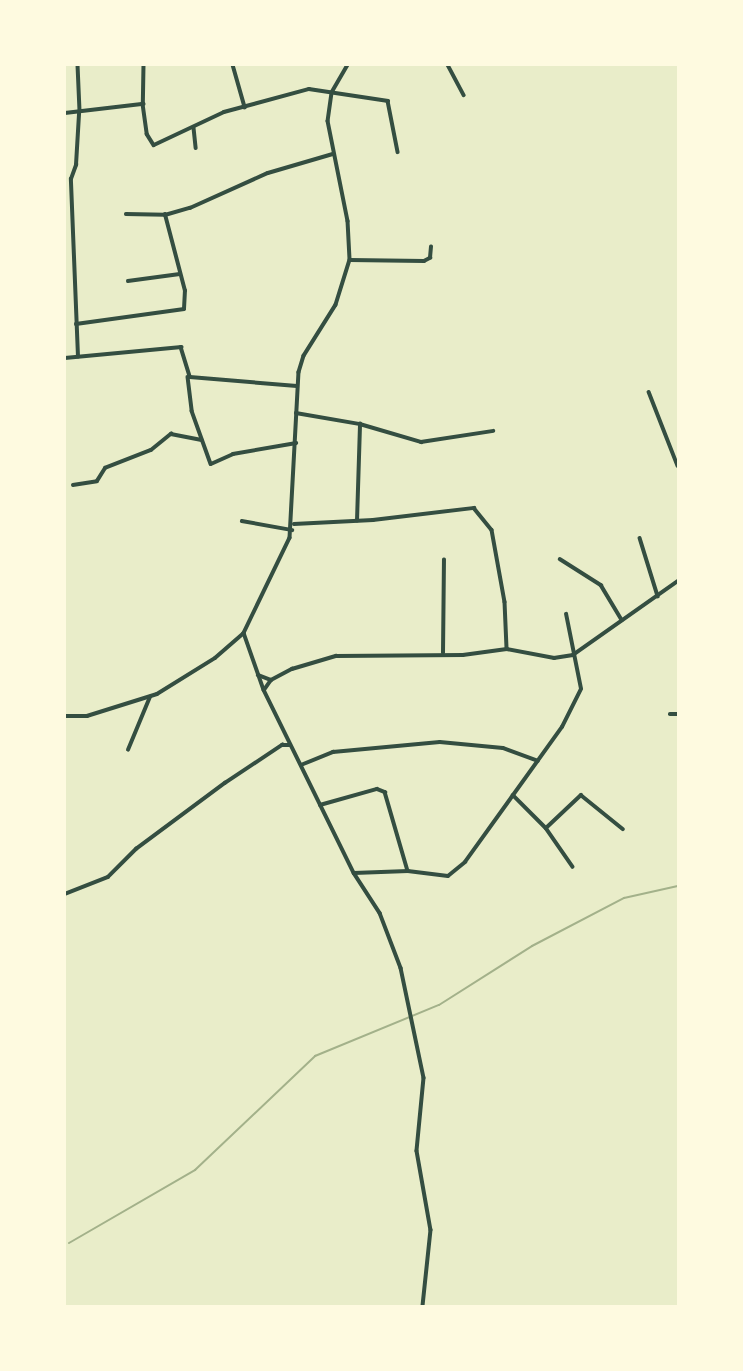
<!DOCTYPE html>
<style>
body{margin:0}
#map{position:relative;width:743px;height:1371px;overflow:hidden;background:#e9edc9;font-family:"Archivo Narrow",sans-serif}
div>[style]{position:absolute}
.stream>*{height:2px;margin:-1px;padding:0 1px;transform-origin:1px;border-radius:1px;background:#a3b18a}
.minor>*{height:3.5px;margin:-1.75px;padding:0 1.75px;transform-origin:1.75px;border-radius:1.75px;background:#344e41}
span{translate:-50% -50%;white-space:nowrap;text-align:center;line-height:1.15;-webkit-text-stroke:6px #fefae0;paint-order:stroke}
.frame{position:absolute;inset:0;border:66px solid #fefae0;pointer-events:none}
</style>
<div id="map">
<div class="stream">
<i style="left:69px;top:1243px;width:146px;rotate:-30.1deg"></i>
<i style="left:195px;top:1170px;width:166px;rotate:-43.5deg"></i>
<i style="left:315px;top:1056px;width:134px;rotate:-22.4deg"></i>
<i style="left:439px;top:1005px;width:110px;rotate:-32.4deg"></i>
<i style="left:532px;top:946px;width:104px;rotate:-27.6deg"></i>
<i style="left:624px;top:898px;width:55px;rotate:-12.5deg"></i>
</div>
<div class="minor">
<i style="left:78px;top:65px;width:45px;rotate:87.5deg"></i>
<i style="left:144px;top:65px;width:39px;rotate:91deg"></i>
<i style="left:143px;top:104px;width:30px;rotate:82deg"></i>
<i style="left:147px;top:134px;width:13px;rotate:58deg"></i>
<i style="left:154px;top:145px;width:77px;rotate:-25.2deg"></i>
<i style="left:224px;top:112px;width:88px;rotate:-15.1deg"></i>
<i style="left:309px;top:89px;width:80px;rotate:8.6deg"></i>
<i style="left:388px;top:101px;width:52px;rotate:78.9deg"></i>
<i style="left:233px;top:65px;width:44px;rotate:74.1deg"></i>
<i style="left:348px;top:65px;width:32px;rotate:120deg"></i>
<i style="left:332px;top:93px;width:28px;rotate:98deg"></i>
<i style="left:328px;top:121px;width:102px;rotate:78.7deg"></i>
<i style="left:348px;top:221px;width:39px;rotate:87deg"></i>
<i style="left:350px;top:260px;width:47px;rotate:107.3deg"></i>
<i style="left:336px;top:305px;width:60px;rotate:122.1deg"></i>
<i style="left:304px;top:356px;width:17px;rotate:107deg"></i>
<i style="left:299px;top:372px;width:166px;rotate:93.1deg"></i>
<i style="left:290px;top:538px;width:106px;rotate:115.8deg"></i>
<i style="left:244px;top:633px;width:60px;rotate:70.7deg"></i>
<i style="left:264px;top:690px;width:204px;rotate:63.8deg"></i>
<i style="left:354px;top:873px;width:48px;rotate:57deg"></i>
<i style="left:380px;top:913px;width:59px;rotate:69.1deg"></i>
<i style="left:401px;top:968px;width:112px;rotate:78.2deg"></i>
<i style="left:424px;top:1078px;width:73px;rotate:95.5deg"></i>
<i style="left:417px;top:1151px;width:80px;rotate:80deg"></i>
<i style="left:431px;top:1230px;width:76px;rotate:96deg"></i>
<i style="left:448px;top:65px;width:34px;rotate:62deg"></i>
<i style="left:65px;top:113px;width:79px;rotate:-6.6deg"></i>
<i style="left:194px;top:128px;width:20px;rotate:84deg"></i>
<i style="left:126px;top:214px;width:39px;rotate:1deg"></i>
<i style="left:165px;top:215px;width:26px;rotate:-16deg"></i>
<i style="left:190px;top:208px;width:85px;rotate:-24.2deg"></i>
<i style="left:268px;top:173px;width:68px;rotate:-16.3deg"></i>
<i style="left:350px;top:260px;width:74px;rotate:0.8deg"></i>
<i style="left:424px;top:261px;width:7px;rotate:-27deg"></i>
<i style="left:430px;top:258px;width:11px;rotate:-85deg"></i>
<i style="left:128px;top:281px;width:52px;rotate:-7.7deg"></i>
<i style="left:76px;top:324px;width:109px;rotate:-7.9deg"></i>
<i style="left:184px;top:309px;width:18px;rotate:-87deg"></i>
<i style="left:185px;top:291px;width:79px;rotate:-104.7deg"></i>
<i style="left:78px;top:357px;width:178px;rotate:-92.3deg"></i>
<i style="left:71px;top:179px;width:15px;rotate:-70deg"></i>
<i style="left:76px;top:165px;width:51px;rotate:-86.6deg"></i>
<i style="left:65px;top:358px;width:117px;rotate:-5.4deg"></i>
<i style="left:181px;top:347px;width:31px;rotate:73deg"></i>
<i style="left:190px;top:377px;width:107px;rotate:4.8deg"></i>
<i style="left:188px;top:377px;width:34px;rotate:83deg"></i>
<i style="left:192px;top:411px;width:56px;rotate:70.3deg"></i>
<i style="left:211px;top:464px;width:24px;rotate:-24deg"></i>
<i style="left:233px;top:454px;width:64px;rotate:-9.9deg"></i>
<i style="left:649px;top:392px;width:79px;rotate:68.6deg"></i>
<i style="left:296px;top:413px;width:65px;rotate:9.8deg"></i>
<i style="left:360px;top:424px;width:64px;rotate:16.4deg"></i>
<i style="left:421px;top:442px;width:73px;rotate:-8.7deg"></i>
<i style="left:73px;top:485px;width:24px;rotate:-9deg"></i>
<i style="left:97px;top:481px;width:15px;rotate:-58deg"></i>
<i style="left:105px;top:468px;width:49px;rotate:-21.4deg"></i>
<i style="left:151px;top:450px;width:26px;rotate:-39deg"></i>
<i style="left:171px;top:434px;width:31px;rotate:11deg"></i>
<i style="left:242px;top:521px;width:51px;rotate:10.2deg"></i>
<i style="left:357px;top:521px;width:97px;rotate:-88.2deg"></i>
<i style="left:294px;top:524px;width:79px;rotate:-2.9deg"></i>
<i style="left:373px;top:520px;width:102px;rotate:-6.8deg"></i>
<i style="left:474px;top:508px;width:28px;rotate:51deg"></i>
<i style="left:492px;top:530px;width:73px;rotate:79.8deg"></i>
<i style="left:505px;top:602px;width:46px;rotate:87.5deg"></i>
<i style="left:640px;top:538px;width:61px;rotate:72.8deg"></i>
<i style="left:560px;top:559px;width:49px;rotate:32.4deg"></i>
<i style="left:601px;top:585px;width:41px;rotate:59deg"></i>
<i style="left:443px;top:653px;width:93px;rotate:-89.4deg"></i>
<i style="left:258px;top:675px;width:14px;rotate:21deg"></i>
<i style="left:264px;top:690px;width:12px;rotate:-55deg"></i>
<i style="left:271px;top:680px;width:24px;rotate:-28deg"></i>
<i style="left:292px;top:669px;width:46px;rotate:-16.5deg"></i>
<i style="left:336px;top:656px;width:127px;rotate:-0.5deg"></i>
<i style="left:463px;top:655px;width:44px;rotate:-7.8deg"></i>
<i style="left:507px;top:649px;width:48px;rotate:10.8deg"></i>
<i style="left:554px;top:658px;width:19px;rotate:-9deg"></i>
<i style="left:573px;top:655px;width:128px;rotate:-35.2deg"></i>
<i style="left:670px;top:714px;width:8px"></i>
<i style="left:65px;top:716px;width:22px"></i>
<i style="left:87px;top:716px;width:73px;rotate:-17.4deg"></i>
<i style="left:157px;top:694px;width:68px;rotate:-31.8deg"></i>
<i style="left:215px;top:658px;width:38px;rotate:-41deg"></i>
<i style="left:128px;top:750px;width:57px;rotate:-67.5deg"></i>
<i style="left:301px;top:765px;width:35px;rotate:-22deg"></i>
<i style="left:333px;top:752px;width:107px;rotate:-5.3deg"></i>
<i style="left:440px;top:742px;width:63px;rotate:5.4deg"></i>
<i style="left:503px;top:748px;width:37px;rotate:20deg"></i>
<i style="left:513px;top:795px;width:47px;rotate:45deg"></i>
<i style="left:546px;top:828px;width:47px;rotate:55.3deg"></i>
<i style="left:320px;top:805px;width:59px;rotate:-15.7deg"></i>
<i style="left:377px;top:789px;width:9px;rotate:21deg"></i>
<i style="left:385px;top:792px;width:82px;rotate:73.8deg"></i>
<i style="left:546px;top:828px;width:48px;rotate:-43.3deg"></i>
<i style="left:581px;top:795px;width:54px;rotate:39deg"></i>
<i style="left:354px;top:873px;width:54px;rotate:-2.1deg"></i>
<i style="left:408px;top:871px;width:40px;rotate:7.1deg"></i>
<i style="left:448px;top:876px;width:22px;rotate:-39deg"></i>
<i style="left:465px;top:862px;width:166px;rotate:-54.3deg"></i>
<i style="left:562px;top:727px;width:42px;rotate:-63.4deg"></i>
<i style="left:581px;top:689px;width:76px;rotate:-101.3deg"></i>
<i style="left:65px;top:894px;width:46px;rotate:-21.6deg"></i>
<i style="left:108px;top:877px;width:40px;rotate:-45deg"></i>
<i style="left:136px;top:849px;width:111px;rotate:-36.6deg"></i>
<i style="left:225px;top:783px;width:69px;rotate:-33.7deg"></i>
<i style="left:282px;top:745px;width:8px"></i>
</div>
<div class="frame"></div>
</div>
